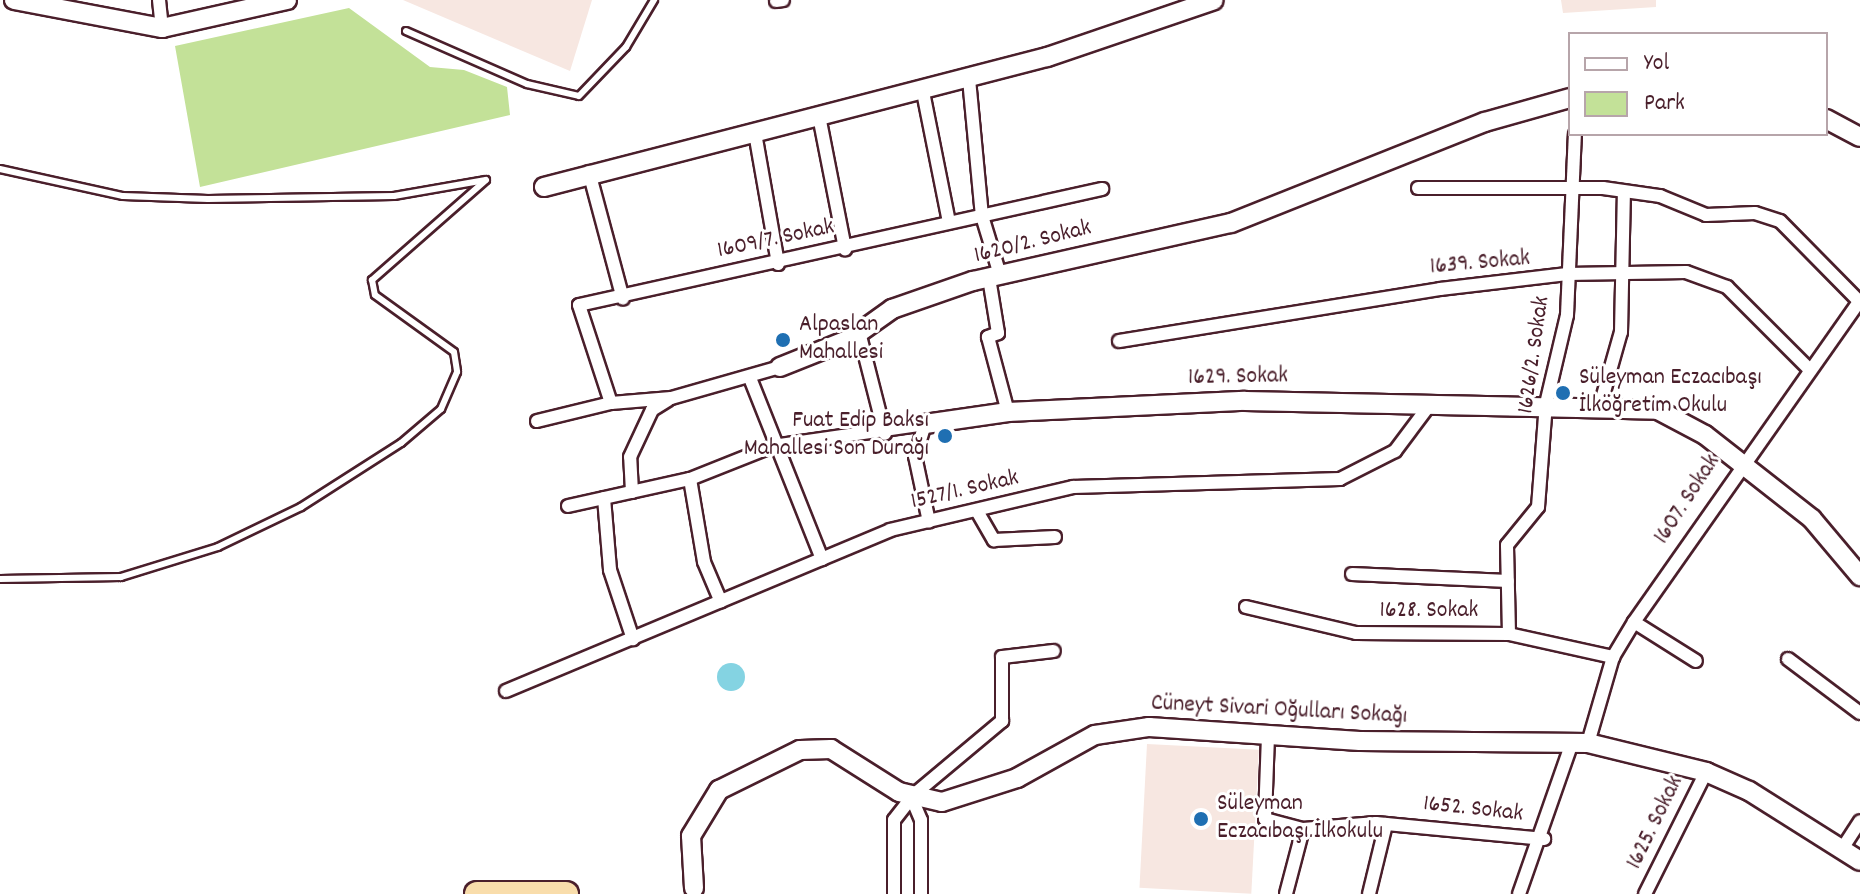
<!DOCTYPE html>
<meta charset="utf-8">
<style>
body{margin:0}
#map{position:relative;width:1860px;height:894px;overflow:hidden;background:#fff;font-family:Dekko,sans-serif}
div>[style]{position:absolute}
.built>*{inset:0;background:#f7e7e1;transform-origin:0 0}
.green>*{inset:0;background:#c3e198}
.water>*{inset:0;background:#84d3e2}
.round{border-radius:50%}
.roads{filter:drop-shadow(2px 0 #4a1f2b) drop-shadow(-2px 0 #4a1f2b) drop-shadow(0 2px #4a1f2b) drop-shadow(0 -2px #4a1f2b)}
.lane>*{height:6px;margin:-3px;padding:0 3px;transform-origin:3px;border-radius:3px;background:#fff}
.street>*{height:12px;margin:-6px;padding:0 6px;transform-origin:6px;border-radius:6px;background:#fff}
.secondary>*{height:18px;margin:-9px;padding:0 9px;transform-origin:9px;border-radius:9px;background:#fff}
.highway>*{height:24px;margin:-12px;padding:0 12px;transform-origin:12px;border-radius:12px;background:#f9ddab}
.dots>*{width:22px;height:22px;translate:-50% -50%;box-sizing:border-box;border:4px solid #fff;border-radius:50%}
span{translate:-50% -50%;white-space:nowrap;text-align:center;line-height:1.15;-webkit-text-stroke:6px #fff;paint-order:stroke}
.street-label{font-size:24px;color:#4a1f2b}
.poi-label{font-size:24px;color:#4a1f2b}
.left{translate:0 -50%;text-align:left}
.right{translate:-100% -50%;text-align:right}
.legend{position:absolute;left:1568px;top:32px;width:260px;height:104px;box-sizing:border-box;background:#fff;border:2px solid #b7a5aa;margin:0;padding:10px 14px;list-style:none;font-size:24px;color:#4a1f2b}
.legend li{display:flex;align-items:center;gap:16px;height:40px}
.legend b{width:40px;border:2px solid #b7a5aa}
</style>
<div id="map">
<div class="built">
<i style="clip-path:polygon(403px 0,592px 0,570px 71px)"></i>
<i style="clip-path:polygon(1561px 0,1656px 0,1656px 7px,1563px 13px)"></i>
<i style="left:1147px;top:744px;width:112px;height:144px;rotate:3deg"></i>
</div>
<div class="green">
<i style="clip-path:polygon(349px 8px,430px 67px,464px 70px,507px 87px,510px 115px,200px 187px,175px 46px)"></i>
</div>
<div class="water">
<i class="round" style="left:717px;top:663px;width:28px;height:28px"></i>
</div>
<div class="roads">
<div class="lane">
<i style="left:406px;top:31px;width:132px;rotate:23.7deg"></i>
<i style="left:527px;top:84px;width:53px;rotate:13deg"></i>
<i style="left:579px;top:96px;width:68px;rotate:-46.2deg"></i>
<i style="left:626px;top:47px;width:55px;rotate:-59.2deg"></i>
<i style="left:0;top:169px;width:126px;rotate:12.4deg"></i>
<i style="left:123px;top:196px;width:85px;rotate:2deg"></i>
<i style="left:208px;top:199px;width:186px;rotate:-0.9deg"></i>
<i style="left:394px;top:196px;width:93px;rotate:-9.9deg"></i>
<i style="left:486px;top:180px;width:152px;rotate:138.7deg"></i>
<i style="left:372px;top:280px;width:15px;rotate:79deg"></i>
<i style="left:375px;top:295px;width:97px;rotate:35.8deg"></i>
<i style="left:454px;top:352px;width:20px;rotate:81deg"></i>
<i style="left:457px;top:372px;width:40px;rotate:113.4deg"></i>
<i style="left:441px;top:409px;width:52px;rotate:139.6deg"></i>
<i style="left:401px;top:443px;width:119px;rotate:147.4deg"></i>
<i style="left:301px;top:507px;width:92px;rotate:154.3deg"></i>
<i style="left:218px;top:547px;width:102px;rotate:162.8deg"></i>
<i style="left:121px;top:577px;width:121px;rotate:179.1deg"></i>
</div>
<div class="street">
<i style="left:159px;top:0;width:28px;rotate:84deg"></i>
<i style="left:776px;top:1px;width:7px;rotate:-8deg"></i>
<i style="left:969px;top:79px;width:138px;rotate:84.6deg"></i>
<i style="left:982px;top:216px;width:62px;rotate:73deg"></i>
<i style="left:922px;top:87px;width:138px;rotate:78.7deg"></i>
<i style="left:819px;top:116px;width:136px;rotate:78.9deg"></i>
<i style="left:755px;top:133px;width:133px;rotate:80deg"></i>
<i style="left:589px;top:172px;width:131px;rotate:75deg"></i>
<i style="left:1418px;top:188px;width:185px"></i>
<i style="left:1603px;top:188px;width:58px;rotate:8deg"></i>
<i style="left:1660px;top:196px;width:50px;rotate:22.4deg"></i>
<i style="left:1706px;top:215px;width:49px;rotate:-2.3deg"></i>
<i style="left:1755px;top:213px;width:26px;rotate:18deg"></i>
<i style="left:1780px;top:221px;width:114px;rotate:45.4deg"></i>
<i style="left:989px;top:278px;width:56px;rotate:80.7deg"></i>
<i style="left:998px;top:333px;width:11px;rotate:158deg"></i>
<i style="left:988px;top:337px;width:78px;rotate:75.1deg"></i>
<i style="left:859px;top:332px;width:105px;rotate:75.7deg"></i>
<i style="left:1119px;top:341px;width:325px;rotate:-9.2deg"></i>
<i style="left:1440px;top:289px;width:128px;rotate:-6.7deg"></i>
<i style="left:1567px;top:274px;width:119px;rotate:-1deg"></i>
<i style="left:1686px;top:272px;width:44px;rotate:20.1deg"></i>
<i style="left:1727px;top:287px;width:116px;rotate:45deg"></i>
<i style="left:780px;top:367px;width:113px;rotate:164.1deg"></i>
<i style="left:671px;top:398px;width:60px;rotate:175.2deg"></i>
<i style="left:611px;top:403px;width:103px;rotate:-108.1deg"></i>
<i style="left:579px;top:305px;width:536px;rotate:-12.51deg"></i>
<i style="left:750px;top:378px;width:195px;rotate:68.3deg"></i>
<i style="left:1600px;top:406px;width:77px;rotate:-74.2deg"></i>
<i style="left:1621px;top:332px;width:138px;rotate:-88.8deg"></i>
<i style="left:537px;top:421px;width:76px;rotate:-13.7deg"></i>
<i style="left:925px;top:424px;width:34px;rotate:107deg"></i>
<i style="left:915px;top:456px;width:67px;rotate:78deg"></i>
<i style="left:690px;top:479px;width:84px;rotate:80.4deg"></i>
<i style="left:704px;top:562px;width:43px;rotate:67deg"></i>
<i style="left:632px;top:492px;width:35px;rotate:-93deg"></i>
<i style="left:630px;top:457px;width:52px;rotate:-64.9deg"></i>
<i style="left:652px;top:410px;width:19px;rotate:-32deg"></i>
<i style="left:604px;top:498px;width:72px;rotate:85.2deg"></i>
<i style="left:610px;top:570px;width:73px;rotate:71.6deg"></i>
<i style="left:568px;top:506px;width:125px;rotate:-12.5deg"></i>
<i style="left:690px;top:479px;width:89px;rotate:-21.7deg"></i>
<i style="left:773px;top:446px;width:154px;rotate:-8.2deg"></i>
<i style="left:977px;top:511px;width:34px;rotate:60deg"></i>
<i style="left:994px;top:540px;width:61px;rotate:-2.8deg"></i>
<i style="left:1352px;top:574px;width:156px;rotate:2.6deg"></i>
<i style="left:1246px;top:607px;width:113px;rotate:13.3deg"></i>
<i style="left:1356px;top:633px;width:153px;rotate:0.4deg"></i>
<i style="left:1509px;top:634px;width:107px;rotate:12.5deg"></i>
<i style="left:1634px;top:622px;width:73px;rotate:32.2deg"></i>
<i style="left:1509px;top:634px;width:89px;rotate:-91.3deg"></i>
<i style="left:1507px;top:545px;width:49px;rotate:-50.8deg"></i>
<i style="left:1538px;top:507px;width:103px;rotate:-85.6deg"></i>
<i style="left:1546px;top:404px;width:91px;rotate:-76.7deg"></i>
<i style="left:1567px;top:315px;width:181px;rotate:-87.5deg"></i>
<i style="left:1788px;top:659px;width:90px;rotate:36.9deg"></i>
<i style="left:506px;top:691px;width:416px;rotate:-22.7deg"></i>
<i style="left:890px;top:530px;width:188px;rotate:-13.2deg"></i>
<i style="left:1073px;top:487px;width:267px;rotate:-1.7deg"></i>
<i style="left:1340px;top:479px;width:62px;rotate:-27deg"></i>
<i style="left:1395px;top:451px;width:60px;rotate:-53.1deg"></i>
<i style="left:1268px;top:736px;width:83px;rotate:92.1deg"></i>
<i style="left:1265px;top:819px;width:39px;rotate:15deg"></i>
<i style="left:1303px;top:829px;width:67px;rotate:104.7deg"></i>
<i style="left:1588px;top:743px;width:90px;rotate:-73.8deg"></i>
<i style="left:1613px;top:657px;width:41px;rotate:-59deg"></i>
<i style="left:1634px;top:622px;width:393px;rotate:-54.9deg"></i>
<i style="left:1303px;top:829px;width:73px;rotate:-4.7deg"></i>
<i style="left:1376px;top:823px;width:169px;rotate:5.4deg"></i>
<i style="left:1842px;top:849px;width:33px;rotate:-57deg"></i>
<i style="left:894px;top:894px;width:74px;rotate:-90deg"></i>
<i style="left:894px;top:820px;width:28px;rotate:-52deg"></i>
<i style="left:921px;top:894px;width:74px;rotate:-90deg"></i>
<i style="left:921px;top:820px;width:25px;rotate:-113deg"></i>
<i style="left:911px;top:797px;width:119px;rotate:-39.9deg"></i>
<i style="left:1002px;top:721px;width:64px;rotate:-90deg"></i>
<i style="left:1002px;top:657px;width:52px;rotate:-6.6deg"></i>
<i style="left:1369px;top:894px;width:72px;rotate:-76.3deg"></i>
<i style="left:1519px;top:894px;width:160px;rotate:-70.7deg"></i>
<i style="left:1645px;top:894px;width:136px;rotate:-63.4deg"></i>
</div>
<div class="secondary">
<i style="left:14px;top:0;width:151px;rotate:10.7deg"></i>
<i style="left:162px;top:28px;width:128px;rotate:-12.6deg"></i>
<i style="left:1826px;top:119px;width:38px;rotate:28deg"></i>
<i style="left:544px;top:187px;width:520px;rotate:-14.49deg"></i>
<i style="left:1047px;top:57px;width:176px;rotate:-18.8deg"></i>
<i style="left:780px;top:367px;width:75px;rotate:-21.8deg"></i>
<i style="left:850px;top:339px;width:52px;rotate:-35.5deg"></i>
<i style="left:892px;top:309px;width:86px;rotate:-19.1deg"></i>
<i style="left:973px;top:281px;width:264px;rotate:-12.7deg"></i>
<i style="left:1231px;top:223px;width:273px;rotate:-21.7deg"></i>
<i style="left:1485px;top:122px;width:88px;rotate:-15.8deg"></i>
<i style="left:925px;top:424px;width:84px;rotate:-8.2deg"></i>
<i style="left:1008px;top:412px;width:237px;rotate:-2.7deg"></i>
<i style="left:1245px;top:401px;width:413px;rotate:1.2deg"></i>
<i style="left:1658px;top:410px;width:53px;rotate:28deg"></i>
<i style="left:1705px;top:435px;width:136px;rotate:38.1deg"></i>
<i style="left:1812px;top:519px;width:75px;rotate:49.9deg"></i>
<i style="left:694px;top:888px;width:52px;rotate:-93.3deg"></i>
<i style="left:691px;top:836px;width:54px;rotate:-58.7deg"></i>
<i style="left:719px;top:790px;width:90px;rotate:-26.3deg"></i>
<i style="left:800px;top:750px;width:31px;rotate:-2deg"></i>
<i style="left:831px;top:749px;width:80px;rotate:32.3deg"></i>
<i style="left:899px;top:792px;width:44px;rotate:13.1deg"></i>
<i style="left:942px;top:802px;width:79px;rotate:-17.7deg"></i>
<i style="left:1017px;top:778px;width:89px;rotate:-28.9deg"></i>
<i style="left:1095px;top:735px;width:55px;rotate:-8.4deg"></i>
<i style="left:1149px;top:727px;width:211px;rotate:3.8deg"></i>
<i style="left:1360px;top:741px;width:228px;rotate:0.5deg"></i>
<i style="left:1588px;top:743px;width:122px;rotate:13.8deg"></i>
<i style="left:1706px;top:772px;width:47px;rotate:23.8deg"></i>
<i style="left:1749px;top:791px;width:131px;rotate:32.2deg"></i>
</div>
<div class="highway">
<i style="left:477px;top:894px;width:89px"></i>
</div>
</div>
<div class="dots">
<i style="left:783px;top:340px;background:#1f6fb2"></i>
<i style="left:1563px;top:393px;background:#1f6fb2"></i>
<i style="left:945px;top:436px;background:#1f6fb2"></i>
<i style="left:1201px;top:819px;background:#1f6fb2"></i>
</div>
<div class="street-label">
<span style="left:776px;top:240px;rotate:-12deg">1609/7. Sokak</span>
<span style="left:1033px;top:243px;rotate:-14deg">1620/2. Sokak</span>
<span style="left:1480px;top:264px;rotate:-5deg">1639. Sokak</span>
<span style="left:1535px;top:355px;rotate:-82deg">1626/2. Sokak</span>
<span style="left:1238px;top:378px;rotate:-1deg">1629. Sokak</span>
<span style="left:965px;top:491px;rotate:-13deg">1527/1. Sokak</span>
<span style="left:1688px;top:500px;rotate:-57deg">1607. Sokak</span>
<span style="left:1429px;top:612px">1628. Sokak</span>
<span style="left:1279px;top:711px;rotate:3deg">Cüneyt Sivari Oğulları Sokağı</span>
<span style="left:1473px;top:810px;rotate:6deg">1652. Sokak</span>
<span style="left:1656px;top:823px;rotate:-64deg">1625. Sokak</span>
</div>
<div class="poi-label">
<span class="left" style="left:799px;top:340px">Alpaslan<br>Mahallesi</span>
<span class="left" style="left:1579px;top:393px">Süleyman Eczacıbaşı<br>İlköğretim Okulu</span>
<span class="right" style="left:929px;top:436px">Fuat Edip Baksı<br>Mahallesi Son Durağı</span>
<span class="left" style="left:1217px;top:819px">Süleyman<br>Eczacıbaşı İlkokulu</span>
</div>
<ul class="legend">
<li><b style="height:10px;background:#fff"></b>Yol</li>
<li><b style="height:22px;background:#c3e198"></b>Park</li>
</ul>
</div>
